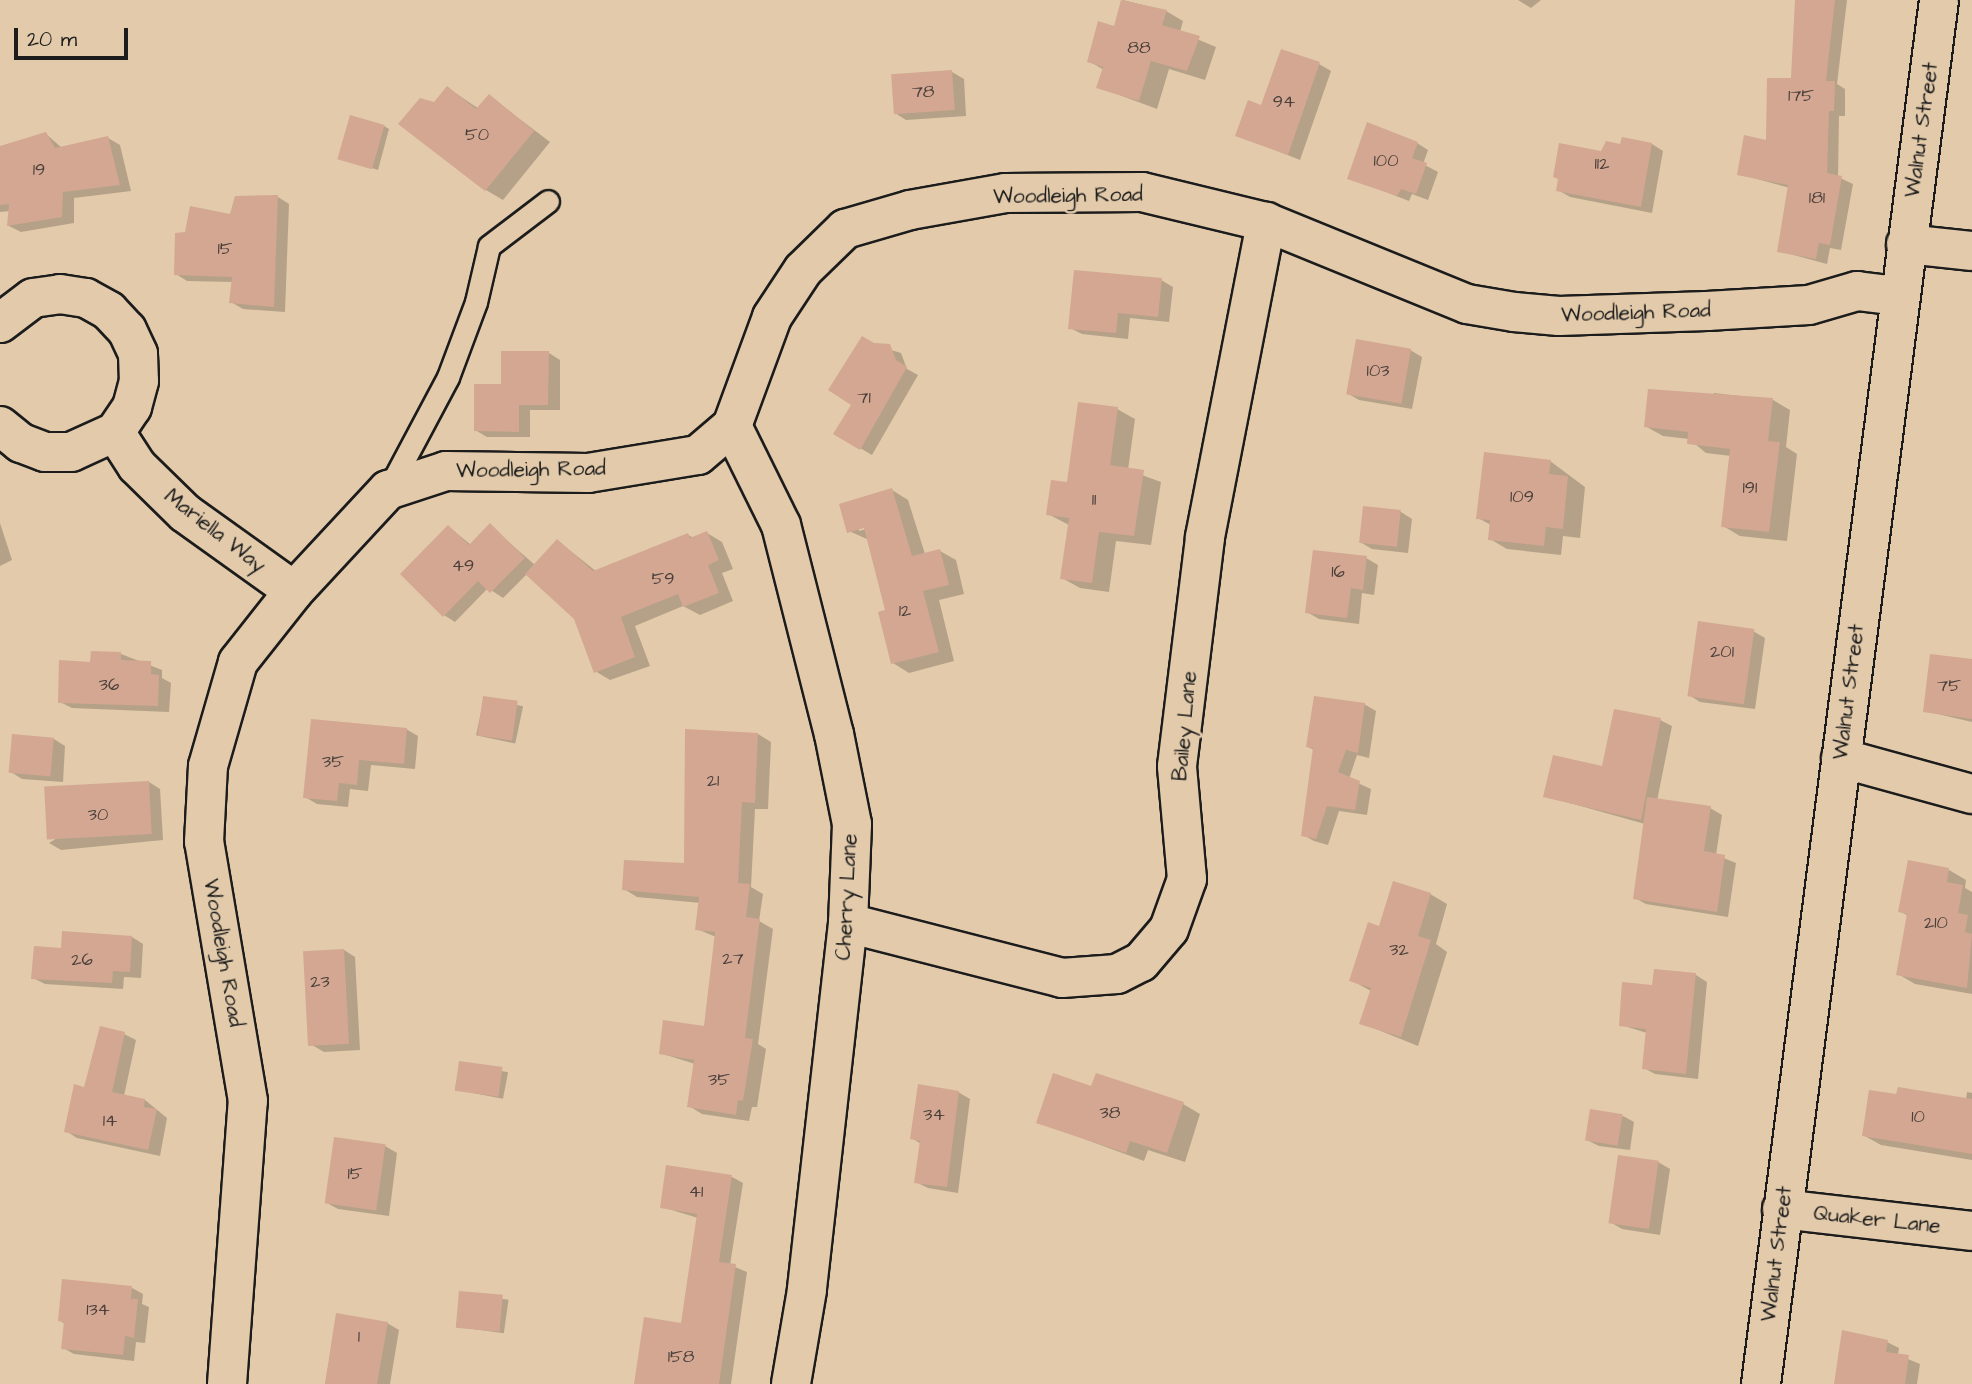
<!DOCTYPE html>
<style>
body{margin:0}
#map{position:relative;width:1972px;height:1384px;overflow:hidden;background:#e2caaa;font-family:"Architects Daughter",sans-serif}
div>[style]{position:absolute}
.shadow>*{inset:0;background:#0003;transform-origin:0 0}
.building>*{inset:0;background:#d3a792;transform-origin:0 0}
.roads{filter:drop-shadow(2px 0 #1c1c1c) drop-shadow(-2px 0 #1c1c1c) drop-shadow(0 2px #1c1c1c) drop-shadow(0 -2px #1c1c1c)}
.lane>*{height:21px;margin:-10.5px;padding:0 10.5px;transform-origin:10.5px;border-radius:10.5px;background:#e2caaa}
.street>*{height:38px;margin:-19px;padding:0 19px;transform-origin:19px;border-radius:19px;background:#e2caaa}
.secondary>*{height:38px;margin:-19px;padding:0 19px;transform-origin:19px;border-radius:19px;background:#e2caaa}
span{translate:-50% -50%;white-space:nowrap;text-align:center;line-height:1.15;-webkit-text-stroke:5px #e2caaa;paint-order:stroke}
.number-label{font-size:18px;color:#4a3f3a}
.number-label span{-webkit-text-stroke-width:0}
.street-label{font-size:21px;color:#1c1c1c}
.scale{position:absolute;left:14px;top:28px;width:114px;height:32px;box-sizing:border-box;border:4px solid #1c1c1c;border-top:0;padding-left:9px;font-size:21px;line-height:24px;white-space:nowrap;color:#1c1c1c;-webkit-text-stroke:5px #e2caaa;paint-order:stroke}
</style>
<div id="map">
<div class="shadow">
<i style="clip-path:polygon(1123px 0,1166px 11px,1183px 21px,1180px 32px,1216px 47px,1205px 80px,1169px 69px,1157px 109px,1098px 87px,1104px 70px,1089px 61px,1115px 28px)"></i>
<i style="clip-path:polygon(1518px 0,1541px 0,1531px 8px)"></i>
<i style="clip-path:polygon(1798px 0,1847px 0,1837px 84px,1845px 89px,1845px 116px,1839px 116px,1838px 177px,1853px 184px,1841px 250px,1830px 248px,1827px 264px,1779px 251px,1790px 188px,1739px 174px,1768px 142px,1793px 80px)"></i>
<i style="clip-path:polygon(1319px 64px,1331px 71px,1300px 160px,1237px 135px,1263px 107px)"></i>
<i style="clip-path:polygon(952px 72px,964px 79px,966px 116px,906px 120px,895px 113px)"></i>
<i style="clip-path:polygon(448px 88px,479px 109px,489px 96px,550px 142px,503px 200px,486px 190px,435px 104px)"></i>
<i style="clip-path:polygon(384px 126px,389px 129px,378px 170px,341px 158px)"></i>
<i style="clip-path:polygon(46px 134px,62px 148px,108px 138px,120px 145px,131px 191px,74px 198px,74px 223px,21px 232px,9px 226px,10px 211px,0 212px,0 149px)"></i>
<i style="clip-path:polygon(1417px 143px,1428px 150px,1423px 164px,1438px 172px,1428px 200px,1412px 194px,1409px 201px,1350px 178px)"></i>
<i style="clip-path:polygon(1652px 144px,1663px 151px,1652px 213px,1570px 197px,1558px 190px,1602px 153px)"></i>
<i style="clip-path:polygon(278px 197px,289px 204px,285px 312px,243px 309px,231px 302px,233px 282px,187px 281px,176px 274px,231px 216px)"></i>
<i style="clip-path:polygon(1161px 280px,1173px 287px,1169px 322px,1130px 318px,1128px 339px,1082px 334px,1070px 328px)"></i>
<i style="clip-path:polygon(874px 345px,901px 353px,907px 369px,918px 375px,872px 455px,836px 434px,853px 404px)"></i>
<i style="clip-path:polygon(1410px 350px,1422px 357px,1412px 409px,1359px 400px,1347px 393px)"></i>
<i style="clip-path:polygon(549px 353px,560px 360px,560px 410px,530px 410px,530px 437px,487px 437px,475px 430px,503px 386px)"></i>
<i style="clip-path:polygon(1714px 393px,1773px 400px,1790px 410px,1786px 447px,1797px 454px,1787px 541px,1740px 536px,1723px 526px,1731px 456px,1706px 453px,1689px 439px,1663px 436px,1645px 426px,1713px 398px)"></i>
<i style="clip-path:polygon(1117px 409px,1135px 419px,1128px 470px,1161px 482px,1151px 545px,1116px 541px,1109px 592px,1080px 588px,1062px 578px,1069px 525px,1048px 514px)"></i>
<i style="clip-path:polygon(1550px 461px,1585px 487px,1580px 538px,1563px 536px,1561px 555px,1507px 549px,1490px 539px,1491px 525px,1478px 518px)"></i>
<i style="clip-path:polygon(evenodd,892px 490px,908px 500px,925px 554px,940px 551px,956px 560px,964px 594px,939px 600px,954px 661px,909px 673px,893px 663px,887px 612px,869px 540px,849px 531px,892px 490px,859px 527px,873px 527px,859px 531px,859px 527px)"></i>
<i style="clip-path:polygon(1364px 508px,1401px 512px,1412px 519px,1408px 553px,1372px 549px,1360px 542px)"></i>
<i style="clip-path:polygon(0 523px,12px 560px,0 566px)"></i>
<i style="clip-path:polygon(490px 526px,535px 565px,558px 541px,597px 572px,688px 535px,694px 538px,707px 533px,722px 542px,733px 569px,722px 573px,733px 601px,700px 615px,683px 606px,635px 626px,650px 666px,610px 680px,595px 671px,576px 618px,527px 574px,503px 598px,488px 588px,455px 622px,444px 615px,449px 527px,471px 545px)"></i>
<i style="clip-path:polygon(1366px 558px,1378px 565px,1374px 595px,1362px 593px,1359px 624px,1319px 619px,1307px 612px)"></i>
<i style="clip-path:polygon(1753px 631px,1765px 638px,1755px 709px,1700px 702px,1689px 695px)"></i>
<i style="clip-path:polygon(121px 654px,162px 670px,162px 678px,171px 683px,169px 712px,72px 708px,60px 702px,92px 663px)"></i>
<i style="clip-path:polygon(1972px 661px,1972px 722px,1925px 711px)"></i>
<i style="left:484px;top:698px;width:40px;height:38px;rotate:12deg"></i>
<i style="clip-path:polygon(1364px 704px,1376px 711px,1369px 758px,1357px 755px,1349px 779px,1371px 789px,1367px 815px,1339px 811px,1328px 845px,1314px 841px,1303px 835px,1314px 750px,1308px 747px)"></i>
<i style="clip-path:polygon(1660px 720px,1672px 726px,1657px 801px,1710px 808px,1722px 815px,1716px 855px,1736px 863px,1728px 917px,1646px 904px,1635px 898px,1645px 824px,1545px 796px,1604px 768px)"></i>
<i style="clip-path:polygon(313px 721px,406px 729px,418px 736px,415px 769px,371px 765px,368px 791px,350px 789px,348px 807px,317px 804px,305px 797px)"></i>
<i style="clip-path:polygon(758px 734px,771px 742px,768px 809px,755px 809px,751px 887px,763px 894px,759px 921px,773px 929px,758px 1044px,766px 1049px,757px 1107px,752px 1107px,749px 1121px,702px 1114px,689px 1106px,695px 1064px,660px 1053px,705px 1028px,716px 937px,697px 929px,701px 903px,637px 897px,624px 889px,686px 865px)"></i>
<i style="clip-path:polygon(54px 739px,65px 746px,63px 782px,22px 779px,11px 772px)"></i>
<i style="clip-path:polygon(149px 782px,160px 789px,163px 840px,61px 850px,49px 843px)"></i>
<i style="clip-path:polygon(1949px 870px,1966px 880px,1965px 888px,1972px 892px,1972px 994px,1915px 984px,1898px 974px,1908px 916px,1900px 911px)"></i>
<i style="clip-path:polygon(1430px 894px,1447px 904px,1436px 944px,1447px 952px,1418px 1046px,1361px 1023px,1371px 991px,1351px 980px,1380px 928px)"></i>
<i style="clip-path:polygon(132px 937px,143px 944px,141px 978px,124px 977px,123px 989px,45px 984px,33px 978px,63px 950px)"></i>
<i style="clip-path:polygon(344px 950px,355px 957px,360px 1050px,324px 1052px,312px 1045px)"></i>
<i style="clip-path:polygon(1655px 971px,1696px 975px,1707px 982px,1698px 1079px,1655px 1074px,1644px 1068px,1647px 1033px,1621px 1025px,1653px 987px)"></i>
<i style="clip-path:polygon(124px 1034px,136px 1040px,124px 1096px,145px 1100px,167px 1118px,160px 1156px,77px 1138px,66px 1131px,86px 1089px)"></i>
<i style="left:460px;top:1063px;width:49px;height:27px;rotate:11deg"></i>
<i style="clip-path:polygon(1092px 1088px,1183px 1104px,1200px 1114px,1185px 1162px,1148px 1150px,1144px 1161px,1038px 1122px)"></i>
<i style="clip-path:polygon(958px 1092px,970px 1099px,958px 1193px,928px 1188px,916px 1182px,921px 1144px,912px 1138px)"></i>
<i style="clip-path:polygon(1967px 1092px,1972px 1093px,1972px 1160px,1881px 1145px,1863px 1135px,1966px 1100px)"></i>
<i style="clip-path:polygon(1623px 1116px,1634px 1122px,1630px 1150px,1599px 1146px,1587px 1140px)"></i>
<i style="clip-path:polygon(385px 1146px,397px 1153px,389px 1216px,338px 1209px,327px 1203px)"></i>
<i style="clip-path:polygon(1658px 1162px,1670px 1169px,1660px 1235px,1622px 1229px,1610px 1222px)"></i>
<i style="clip-path:polygon(732px 1177px,743px 1183px,730px 1265px,747px 1272px,731px 1384px,636px 1384px,683px 1325px,698px 1218px,662px 1207px)"></i>
<i style="clip-path:polygon(132px 1288px,143px 1294px,142px 1304px,149px 1307px,145px 1343px,136px 1342px,134px 1361px,74px 1354px,63px 1348px,65px 1324px,59px 1320px)"></i>
<i style="left:461px;top:1293px;width:48px;height:34px;rotate:8deg"></i>
<i style="clip-path:polygon(338px 1315px,387px 1323px,399px 1330px,390px 1384px,325px 1384px)"></i>
<i style="clip-path:polygon(1887px 1342px,1899px 1348px,1898px 1355px,1920px 1364px,1917px 1384px,1840px 1384px)"></i>
</div>
<div class="building">
<i style="clip-path:polygon(1121px 0,1167px 10px,1162px 25px,1200px 36px,1187px 71px,1151px 61px,1139px 101px,1096px 88px,1103px 67px,1087px 62px,1098px 21px,1114px 26px)"></i>
<i style="clip-path:polygon(1795px 0,1835px 0,1826px 81px,1835px 81px,1834px 111px,1829px 111px,1827px 173px,1842px 176px,1830px 245px,1819px 243px,1816px 259px,1777px 252px,1788px 185px,1737px 175px,1744px 135px,1766px 140px,1767px 78px,1791px 78px)"></i>
<i style="clip-path:polygon(1281px 49px,1320px 62px,1288px 155px,1235px 136px,1248px 100px,1261px 105px)"></i>
<i style="left:952px;top:70px;width:40px;height:61px;rotate:86deg"></i>
<i style="clip-path:polygon(447px 86px,476px 109px,489px 94px,534px 131px,485px 191px,398px 124px,420px 98px,434px 102px)"></i>
<i style="left:350px;top:115px;width:36px;height:46px;rotate:16deg"></i>
<i style="clip-path:polygon(1367px 122px,1418px 142px,1412px 158px,1427px 163px,1416px 194px,1401px 189px,1397px 196px,1347px 179px)"></i>
<i style="clip-path:polygon(46px 132px,55px 148px,108px 136px,120px 185px,63px 192px,62px 217px,7px 226px,9px 204px,0 205px,0 146px)"></i>
<i style="clip-path:polygon(1622px 137px,1652px 143px,1641px 207px,1556px 191px,1558px 179px,1553px 177px,1559px 143px,1601px 151px,1606px 141px,1620px 144px)"></i>
<i style="clip-path:polygon(278px 195px,274px 307px,229px 303px,232px 277px,174px 275px,175px 233px,185px 232px,190px 206px,230px 214px,235px 196px)"></i>
<i style="clip-path:polygon(1074px 270px,1162px 278px,1158px 317px,1118px 313px,1116px 333px,1068px 329px)"></i>
<i style="clip-path:polygon(862px 336px,874px 343px,890px 344px,896px 360px,907px 367px,860px 450px,833px 434px,851px 405px,828px 390px)"></i>
<i style="left:1356px;top:339px;width:56px;height:56px;rotate:10deg"></i>
<i style="clip-path:polygon(501px 351px,549px 351px,548px 405px,519px 405px,519px 432px,474px 431px,474px 384px,501px 384px)"></i>
<i style="clip-path:polygon(1648px 389px,1773px 398px,1768px 441px,1780px 442px,1769px 532px,1721px 527px,1730px 449px,1687px 444px,1688px 432px,1644px 427px)"></i>
<i style="clip-path:polygon(1078px 402px,1118px 407px,1110px 465px,1144px 470px,1134px 536px,1099px 532px,1092px 583px,1060px 579px,1069px 518px,1046px 515px,1051px 480px,1067px 482px)"></i>
<i style="clip-path:polygon(1484px 452px,1551px 460px,1549px 474px,1568px 476px,1563px 529px,1546px 527px,1544px 546px,1488px 540px,1490px 520px,1476px 519px)"></i>
<i style="clip-path:polygon(892px 488px,912px 556px,940px 549px,949px 585px,923px 591px,939px 652px,891px 664px,878px 612px,885px 610px,864px 528px,847px 533px,839px 504px)"></i>
<i style="left:1363px;top:506px;width:38px;height:37px;rotate:6deg"></i>
<i style="clip-path:polygon(490px 523px,525px 558px,490px 593px,478px 581px,443px 617px,400px 574px,448px 525px,469px 545px)"></i>
<i style="clip-path:polygon(707px 531px,719px 560px,708px 565px,719px 593px,683px 607px,678px 594px,621px 617px,635px 657px,594px 673px,574px 619px,525px 574px,557px 539px,593px 571px,688px 533px,690px 538px)"></i>
<i style="clip-path:polygon(1313px 550px,1367px 556px,1363px 590px,1351px 588px,1347px 618px,1305px 613px)"></i>
<i style="left:1698px;top:621px;width:57px;height:76px;rotate:8deg"></i>
<i style="clip-path:polygon(91px 651px,121px 652px,121px 660px,151px 661px,151px 674px,159px 675px,158px 706px,58px 703px,59px 660px,90px 662px)"></i>
<i style="clip-path:polygon(1930px 654px,1972px 659px,1972px 719px,1923px 712px)"></i>
<i style="left:483px;top:696px;width:35px;height:40px;rotate:8deg"></i>
<i style="clip-path:polygon(1314px 696px,1365px 703px,1358px 753px,1346px 750px,1338px 772px,1360px 781px,1355px 810px,1327px 806px,1316px 839px,1301px 836px,1313px 748px,1306px 747px)"></i>
<i style="clip-path:polygon(1614px 709px,1661px 718px,1641px 820px,1543px 797px,1553px 755px,1602px 766px)"></i>
<i style="clip-path:polygon(311px 719px,407px 728px,404px 764px,359px 760px,357px 785px,339px 783px,337px 801px,303px 798px)"></i>
<i style="clip-path:polygon(685px 729px,758px 733px,755px 803px,742px 802px,738px 883px,750px 884px,746px 917px,760px 919px,745px 1038px,753px 1039px,743px 1101px,738px 1100px,736px 1115px,687px 1107px,694px 1060px,659px 1054px,663px 1020px,704px 1026px,715px 932px,695px 930px,699px 897px,622px 890px,624px 860px,684px 863px)"></i>
<i style="left:12px;top:734px;width:42px;height:39px;rotate:5deg"></i>
<i style="left:149px;top:781px;width:53px;height:105px;rotate:87deg"></i>
<i style="clip-path:polygon(1647px 797px,1711px 806px,1704px 851px,1725px 855px,1717px 912px,1633px 899px)"></i>
<i style="clip-path:polygon(1908px 860px,1949px 868px,1947px 882px,1963px 885px,1958px 913px,1968px 915px,1965px 932px,1972px 934px,1967px 988px,1896px 975px,1907px 914px,1898px 912px)"></i>
<i style="clip-path:polygon(1393px 881px,1431px 893px,1418px 936px,1431px 940px,1401px 1037px,1359px 1024px,1371px 988px,1349px 981px,1368px 922px,1379px 926px)"></i>
<i style="clip-path:polygon(62px 931px,132px 936px,130px 972px,113px 971px,112px 983px,31px 979px,34px 946px,61px 948px)"></i>
<i style="left:344px;top:949px;width:95px;height:41px;rotate:87deg"></i>
<i style="clip-path:polygon(1654px 969px,1696px 973px,1686px 1074px,1642px 1069px,1646px 1029px,1619px 1026px,1622px 982px,1652px 985px)"></i>
<i style="clip-path:polygon(100px 1026px,125px 1032px,112px 1092px,145px 1099px,144px 1107px,157px 1109px,148px 1150px,64px 1132px,74px 1084px,84px 1087px)"></i>
<i style="left:459px;top:1061px;width:44px;height:30px;rotate:8deg"></i>
<i style="clip-path:polygon(1053px 1073px,1091px 1086px,1096px 1073px,1184px 1102px,1167px 1153px,1130px 1141px,1126px 1153px,1036px 1123px)"></i>
<i style="clip-path:polygon(918px 1084px,959px 1091px,947px 1187px,914px 1183px,920px 1141px,910px 1139px)"></i>
<i style="clip-path:polygon(1898px 1087px,1972px 1099px,1972px 1154px,1862px 1136px,1869px 1090px,1896px 1094px)"></i>
<i style="left:1590px;top:1109px;width:33px;height:32px;rotate:9deg"></i>
<i style="left:334px;top:1137px;width:52px;height:67px;rotate:8deg"></i>
<i style="left:1618px;top:1155px;width:41px;height:69px;rotate:8deg"></i>
<i style="clip-path:polygon(666px 1165px,732px 1175px,719px 1262px,736px 1264px,719px 1384px,634px 1384px,644px 1317px,681px 1323px,697px 1214px,660px 1208px)"></i>
<i style="clip-path:polygon(62px 1279px,132px 1286px,131px 1299px,138px 1299px,134px 1338px,125px 1336px,123px 1355px,61px 1349px,64px 1322px,58px 1321px)"></i>
<i style="left:459px;top:1291px;width:44px;height:37px;rotate:5deg"></i>
<i style="clip-path:polygon(336px 1313px,388px 1322px,377px 1384px,325px 1384px)"></i>
<i style="clip-path:polygon(1842px 1330px,1888px 1340px,1886px 1352px,1909px 1355px,1905px 1384px,1834px 1384px)"></i>
</div>
<div class="roads">
<div class="lane">
<i style="left:388px;top:490px;width:128px;rotate:-62deg"></i>
<i style="left:448px;top:377px;width:80px;rotate:-69.5deg"></i>
<i style="left:476px;top:302px;width:57px;rotate:-76.9deg"></i>
<i style="left:489px;top:246px;width:74px;rotate:-37.3deg"></i>
</div>
<div class="street">
<i style="left:1906px;top:244px;width:66px;rotate:6.1deg"></i>
<i style="left:0;top:323px;width:41px;rotate:-37.1deg"></i>
<i style="left:33px;top:298px;width:27px;rotate:-8deg"></i>
<i style="left:60px;top:294px;width:26px;rotate:9deg"></i>
<i style="left:86px;top:298px;width:26px;rotate:29deg"></i>
<i style="left:109px;top:311px;width:26px;rotate:47deg"></i>
<i style="left:127px;top:330px;width:26px;rotate:65deg"></i>
<i style="left:138px;top:354px;width:27px;rotate:88deg"></i>
<i style="left:139px;top:381px;width:27px;rotate:105deg"></i>
<i style="left:132px;top:407px;width:30px;rotate:124deg"></i>
<i style="left:115px;top:432px;width:48px;rotate:155.6deg"></i>
<i style="left:71px;top:452px;width:26px;rotate:180deg"></i>
<i style="left:45px;top:452px;width:26px;rotate:-159deg"></i>
<i style="left:21px;top:443px;width:27px;rotate:-141deg"></i>
<i style="left:732px;top:426px;width:110px;rotate:63.7deg"></i>
<i style="left:781px;top:525px;width:216px;rotate:75.8deg"></i>
<i style="left:834px;top:734px;width:92px;rotate:78.7deg"></i>
<i style="left:852px;top:824px;width:99px;rotate:92.3deg"></i>
<i style="left:848px;top:923px;width:369px;rotate:96.4deg"></i>
<i style="left:807px;top:1290px;width:95px;rotate:99.7deg"></i>
<i style="left:115px;top:432px;width:40px;rotate:57.1deg"></i>
<i style="left:137px;top:466px;width:67px;rotate:44.4deg"></i>
<i style="left:185px;top:513px;width:134px;rotate:35.6deg"></i>
<i style="left:1841px;top:758px;width:136px;rotate:15.4deg"></i>
<i style="left:848px;top:923px;width:221px;rotate:14.4deg"></i>
<i style="left:1062px;top:978px;width:55px;rotate:-4.2deg"></i>
<i style="left:1117px;top:974px;width:27px;rotate:-27deg"></i>
<i style="left:1141px;top:962px;width:43px;rotate:-49.7deg"></i>
<i style="left:1169px;top:929px;width:53px;rotate:-70.2deg"></i>
<i style="left:1187px;top:879px;width:113px;rotate:-95.1deg"></i>
<i style="left:1177px;top:766px;width:231px;rotate:-83deg"></i>
<i style="left:1205px;top:537px;width:321px;rotate:-79deg"></i>
<i style="left:1782px;top:1209px;width:191px;rotate:6.6deg"></i>
<i style="left:227px;top:1384px;width:284px;rotate:-85.8deg"></i>
<i style="left:248px;top:1101px;width:263px;rotate:-99.6deg"></i>
<i style="left:204px;top:842px;width:76px;rotate:-87deg"></i>
<i style="left:208px;top:766px;width:108px;rotate:-73.9deg"></i>
<i style="left:238px;top:662px;width:90px;rotate:-51.7deg"></i>
<i style="left:294px;top:591px;width:138px;rotate:-47.1deg"></i>
<i style="left:388px;top:490px;width:61px;rotate:-18.1deg"></i>
<i style="left:446px;top:471px;width:142px;rotate:0.8deg"></i>
<i style="left:588px;top:473px;width:111px;rotate:-9.3deg"></i>
<i style="left:698px;top:455px;width:45px;rotate:-40.5deg"></i>
<i style="left:732px;top:426px;width:116px;rotate:-69.8deg"></i>
<i style="left:772px;top:317px;width:56px;rotate:-56.6deg"></i>
<i style="left:803px;top:270px;width:59px;rotate:-44.3deg"></i>
<i style="left:845px;top:229px;width:68px;rotate:-16.3deg"></i>
<i style="left:910px;top:210px;width:97px;rotate:-10.1deg"></i>
<i style="left:1005px;top:193px;width:137px;rotate:-0.4deg"></i>
<i style="left:1142px;top:192px;width:128px;rotate:13.6deg"></i>
<i style="left:1266px;top:222px;width:217px;rotate:22.2deg"></i>
<i style="left:1467px;top:304px;width:48px;rotate:9.7deg"></i>
<i style="left:1514px;top:312px;width:45px;rotate:5.1deg"></i>
<i style="left:1559px;top:316px;width:148px;rotate:-1.9deg"></i>
<i style="left:1707px;top:311px;width:102px;rotate:-3.4deg"></i>
<i style="left:1809px;top:305px;width:50px;rotate:-16.3deg"></i>
<i style="left:1857px;top:291px;width:41px;rotate:7deg"></i>
</div>
<div class="secondary">
<i style="left:1761px;top:1384px;width:1395px;rotate:-82.67deg"></i>
</div>
</div>
<div class="number-label">
<span style="left:1139px;top:48px">88</span>
<span style="left:923px;top:92px">78</span>
<span style="left:1801px;top:96px">175</span>
<span style="left:1284px;top:102px">94</span>
<span style="left:477px;top:135px">50</span>
<span style="left:1386px;top:161px">100</span>
<span style="left:1602px;top:164px">112</span>
<span style="left:39px;top:170px">19</span>
<span style="left:1817px;top:198px">181</span>
<span style="left:225px;top:249px">15</span>
<span style="left:1378px;top:371px">103</span>
<span style="left:864px;top:398px">71</span>
<span style="left:1750px;top:488px">191</span>
<span style="left:1522px;top:497px">109</span>
<span style="left:1094px;top:500px">11</span>
<span style="left:463px;top:566px">49</span>
<span style="left:1338px;top:572px">16</span>
<span style="left:663px;top:579px">59</span>
<span style="left:905px;top:611px">12</span>
<span style="left:1722px;top:652px">201</span>
<span style="left:109px;top:685px">36</span>
<span style="left:1949px;top:686px">75</span>
<span style="left:333px;top:762px">35</span>
<span style="left:713px;top:781px">21</span>
<span style="left:98px;top:815px">30</span>
<span style="left:1936px;top:923px">210</span>
<span style="left:1399px;top:950px">32</span>
<span style="left:733px;top:959px">27</span>
<span style="left:82px;top:960px">26</span>
<span style="left:320px;top:982px">23</span>
<span style="left:719px;top:1080px">35</span>
<span style="left:1110px;top:1113px">38</span>
<span style="left:934px;top:1115px">34</span>
<span style="left:1918px;top:1117px">10</span>
<span style="left:110px;top:1121px">14</span>
<span style="left:355px;top:1174px">15</span>
<span style="left:696px;top:1192px">41</span>
<span style="left:98px;top:1310px">134</span>
<span style="left:359px;top:1337px">1</span>
<span style="left:681px;top:1357px">158</span>
</div>
<div class="street-label">
<span style="left:1922px;top:130px;rotate:-82deg">Walnut Street</span>
<span style="left:1068px;top:196px;rotate:-1deg">Woodleigh Road</span>
<span style="left:1636px;top:313px;rotate:-2deg">Woodleigh Road</span>
<span style="left:531px;top:470px;rotate:-1deg">Woodleigh Road</span>
<span style="left:215px;top:531px;rotate:38deg">Mariella Way</span>
<span style="left:1849px;top:692px;rotate:-83deg">Walnut Street</span>
<span style="left:1185px;top:726px;rotate:-85deg">Bailey Lane</span>
<span style="left:847px;top:897px;rotate:-87deg">Cherry Lane</span>
<span style="left:223px;top:953px;rotate:80deg">Woodleigh Road</span>
<span style="left:1877px;top:1220px;rotate:6deg">Quaker Lane</span>
<span style="left:1777px;top:1254px;rotate:-83deg">Walnut Street</span>
</div>
<div class="scale">20 m</div>
</div>
